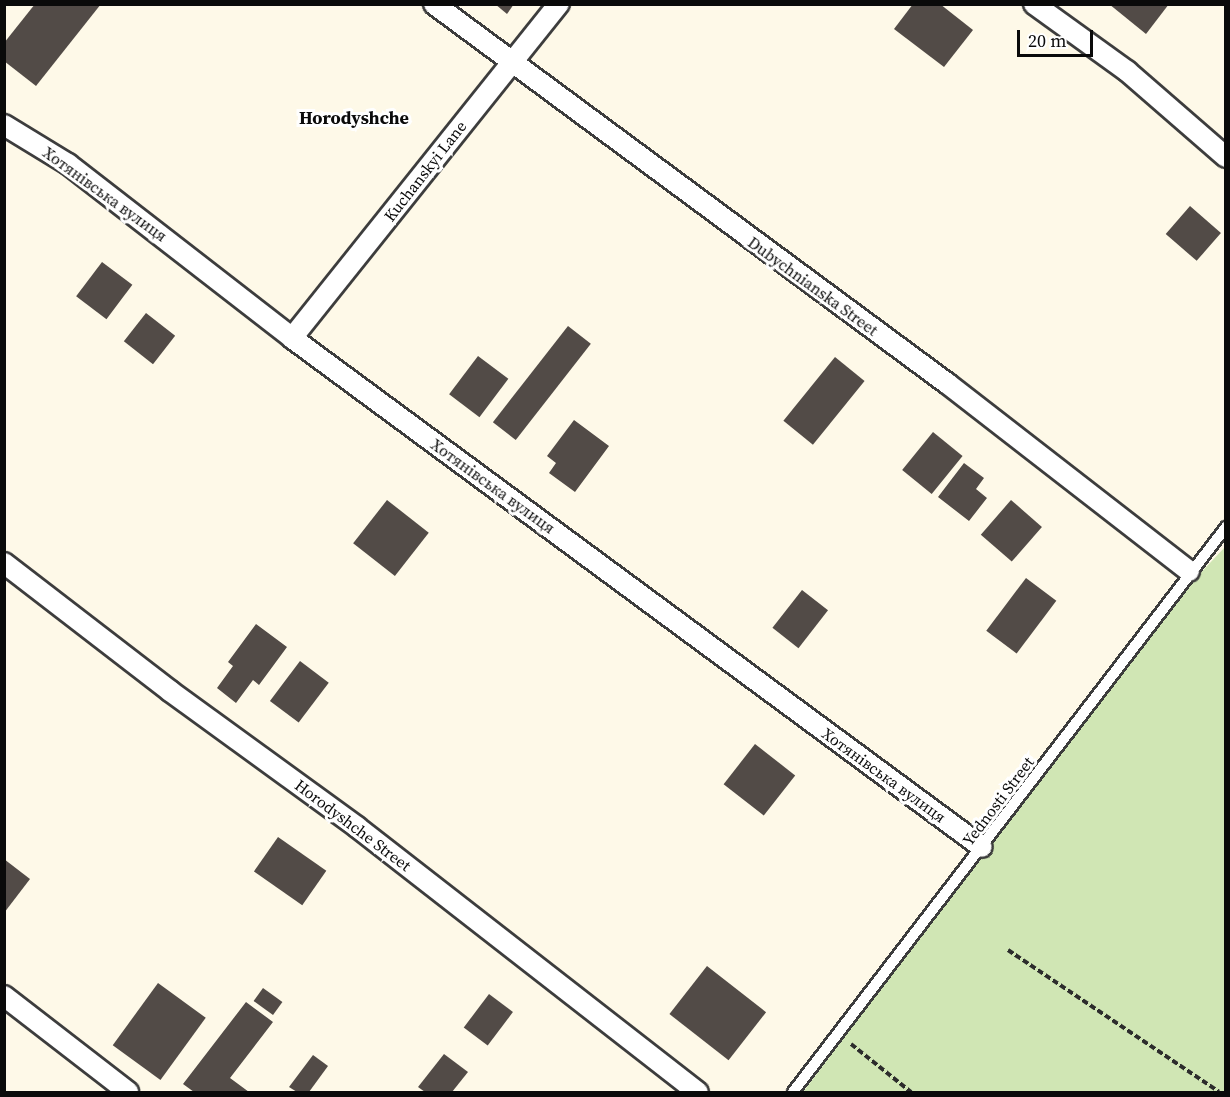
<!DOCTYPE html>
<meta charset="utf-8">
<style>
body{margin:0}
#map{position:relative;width:1230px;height:1097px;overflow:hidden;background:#fef9e8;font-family:"Source Serif 4",serif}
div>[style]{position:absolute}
.green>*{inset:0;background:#d0e6b4}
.building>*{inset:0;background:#524b47;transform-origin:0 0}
.path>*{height:4px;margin-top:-2px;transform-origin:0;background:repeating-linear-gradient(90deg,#2c2c2c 0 6px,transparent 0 9px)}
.roads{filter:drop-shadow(2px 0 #3d3d3d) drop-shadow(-2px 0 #3d3d3d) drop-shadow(0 2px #3d3d3d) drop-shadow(0 -2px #3d3d3d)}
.lane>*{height:10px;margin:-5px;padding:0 5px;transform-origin:5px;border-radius:5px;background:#fff}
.street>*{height:20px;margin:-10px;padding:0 10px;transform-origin:10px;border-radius:10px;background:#fff}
span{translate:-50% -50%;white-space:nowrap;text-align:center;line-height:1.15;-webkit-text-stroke:6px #fff;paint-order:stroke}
.street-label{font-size:16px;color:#0a0a0a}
.neighbourhood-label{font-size:18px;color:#0a0a0a;font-weight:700}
.frame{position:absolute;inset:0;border:6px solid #0a0a0a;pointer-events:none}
.scale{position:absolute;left:1017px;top:30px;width:76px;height:27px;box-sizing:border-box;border:3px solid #0a0a0a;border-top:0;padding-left:8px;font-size:18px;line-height:21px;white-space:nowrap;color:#0a0a0a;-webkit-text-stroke:4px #fff;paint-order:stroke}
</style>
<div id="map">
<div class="green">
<i style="clip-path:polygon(1225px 547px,1225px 1092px,803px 1092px,1176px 599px)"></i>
</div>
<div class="building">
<i style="clip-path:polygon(35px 4px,101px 4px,36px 86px,4px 61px,4px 43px)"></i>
<i style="clip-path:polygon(495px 4px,514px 4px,507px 14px)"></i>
<i style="clip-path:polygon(913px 4px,940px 4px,973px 30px,944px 67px,894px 29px)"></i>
<i style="clip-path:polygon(1109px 4px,1169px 4px,1146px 34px)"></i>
<i style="left:1190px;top:206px;width:41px;height:37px;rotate:41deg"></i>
<i style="left:102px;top:262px;width:38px;height:43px;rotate:37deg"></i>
<i style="left:146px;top:313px;width:37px;height:36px;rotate:38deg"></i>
<i style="left:568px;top:326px;width:29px;height:122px;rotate:38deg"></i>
<i style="left:478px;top:356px;width:38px;height:48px;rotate:37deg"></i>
<i style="left:835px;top:357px;width:38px;height:82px;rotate:39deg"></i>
<i style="clip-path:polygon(574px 420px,609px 446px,575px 492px,549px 473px,556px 463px,547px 456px)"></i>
<i style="left:933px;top:432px;width:38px;height:49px;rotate:39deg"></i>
<i style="clip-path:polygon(964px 463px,984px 478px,976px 489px,987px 498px,969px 521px,938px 497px)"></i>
<i style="left:387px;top:500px;width:53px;height:55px;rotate:38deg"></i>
<i style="left:1011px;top:500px;width:41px;height:46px;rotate:41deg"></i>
<i style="left:1026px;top:578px;width:38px;height:66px;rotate:37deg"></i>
<i style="left:802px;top:590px;width:33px;height:48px;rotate:38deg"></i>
<i style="clip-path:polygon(256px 624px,287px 647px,259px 685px,253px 680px,236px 703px,217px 688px,233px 666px,228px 662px)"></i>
<i style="left:300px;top:661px;width:36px;height:50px;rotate:37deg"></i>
<i style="left:755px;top:744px;width:51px;height:51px;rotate:38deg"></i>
<i style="left:278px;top:837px;width:59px;height:42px;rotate:35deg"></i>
<i style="clip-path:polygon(4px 859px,30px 879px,4px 913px)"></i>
<i style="left:707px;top:966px;width:75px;height:61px;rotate:38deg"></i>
<i style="left:158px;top:983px;width:59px;height:77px;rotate:36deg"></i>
<i style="left:263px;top:988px;width:24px;height:16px;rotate:36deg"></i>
<i style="left:489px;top:994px;width:30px;height:42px;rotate:37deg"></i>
<i style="clip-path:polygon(246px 1002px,273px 1022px,230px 1078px,249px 1092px,194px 1092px,183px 1084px)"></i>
<i style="clip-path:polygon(444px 1054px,468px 1072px,452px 1092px,425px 1092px,418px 1087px)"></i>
<i style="clip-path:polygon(313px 1055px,328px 1066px,309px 1092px,297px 1092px,289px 1087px)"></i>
</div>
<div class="path">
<i style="left:1008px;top:950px;width:254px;rotate:33.9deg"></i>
<i style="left:851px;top:1044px;width:77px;rotate:38.7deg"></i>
</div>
<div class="roads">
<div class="lane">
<i style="left:793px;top:1092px;width:712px;rotate:-52.53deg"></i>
</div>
<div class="street">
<i style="left:434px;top:4px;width:639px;rotate:36.48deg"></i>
<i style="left:948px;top:384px;width:305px;rotate:37.8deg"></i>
<i style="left:1034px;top:4px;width:115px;rotate:35.8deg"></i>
<i style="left:1127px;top:71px;width:131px;rotate:41deg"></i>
<i style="left:4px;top:125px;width:75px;rotate:31.4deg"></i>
<i style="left:68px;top:164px;width:284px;rotate:37.8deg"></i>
<i style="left:292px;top:338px;width:857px;rotate:36.42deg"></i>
<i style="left:292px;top:338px;width:428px;rotate:-51.4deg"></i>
<i style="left:4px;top:563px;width:210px;rotate:37.6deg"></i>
<i style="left:170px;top:691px;width:231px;rotate:36deg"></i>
<i style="left:357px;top:827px;width:432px;rotate:37.9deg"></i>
<i style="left:4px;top:996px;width:157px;rotate:37.7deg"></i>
</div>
</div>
<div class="street-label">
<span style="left:425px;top:171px;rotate:-52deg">Kuchanskyi Lane</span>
<span style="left:105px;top:194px;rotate:36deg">Хотянівська вулиця</span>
<span style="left:813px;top:286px;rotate:36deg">Dubychnianska Street</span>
<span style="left:493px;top:486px;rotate:36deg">Хотянівська вулиця</span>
<span style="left:884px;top:775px;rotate:36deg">Хотянівська вулиця</span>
<span style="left:998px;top:801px;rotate:-53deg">Yednosti Street</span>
<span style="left:353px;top:825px;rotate:37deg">Horodyshche Street</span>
</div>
<div class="neighbourhood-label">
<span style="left:354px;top:118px">Horodyshche</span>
</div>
<div class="frame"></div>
<div class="scale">20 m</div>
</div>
